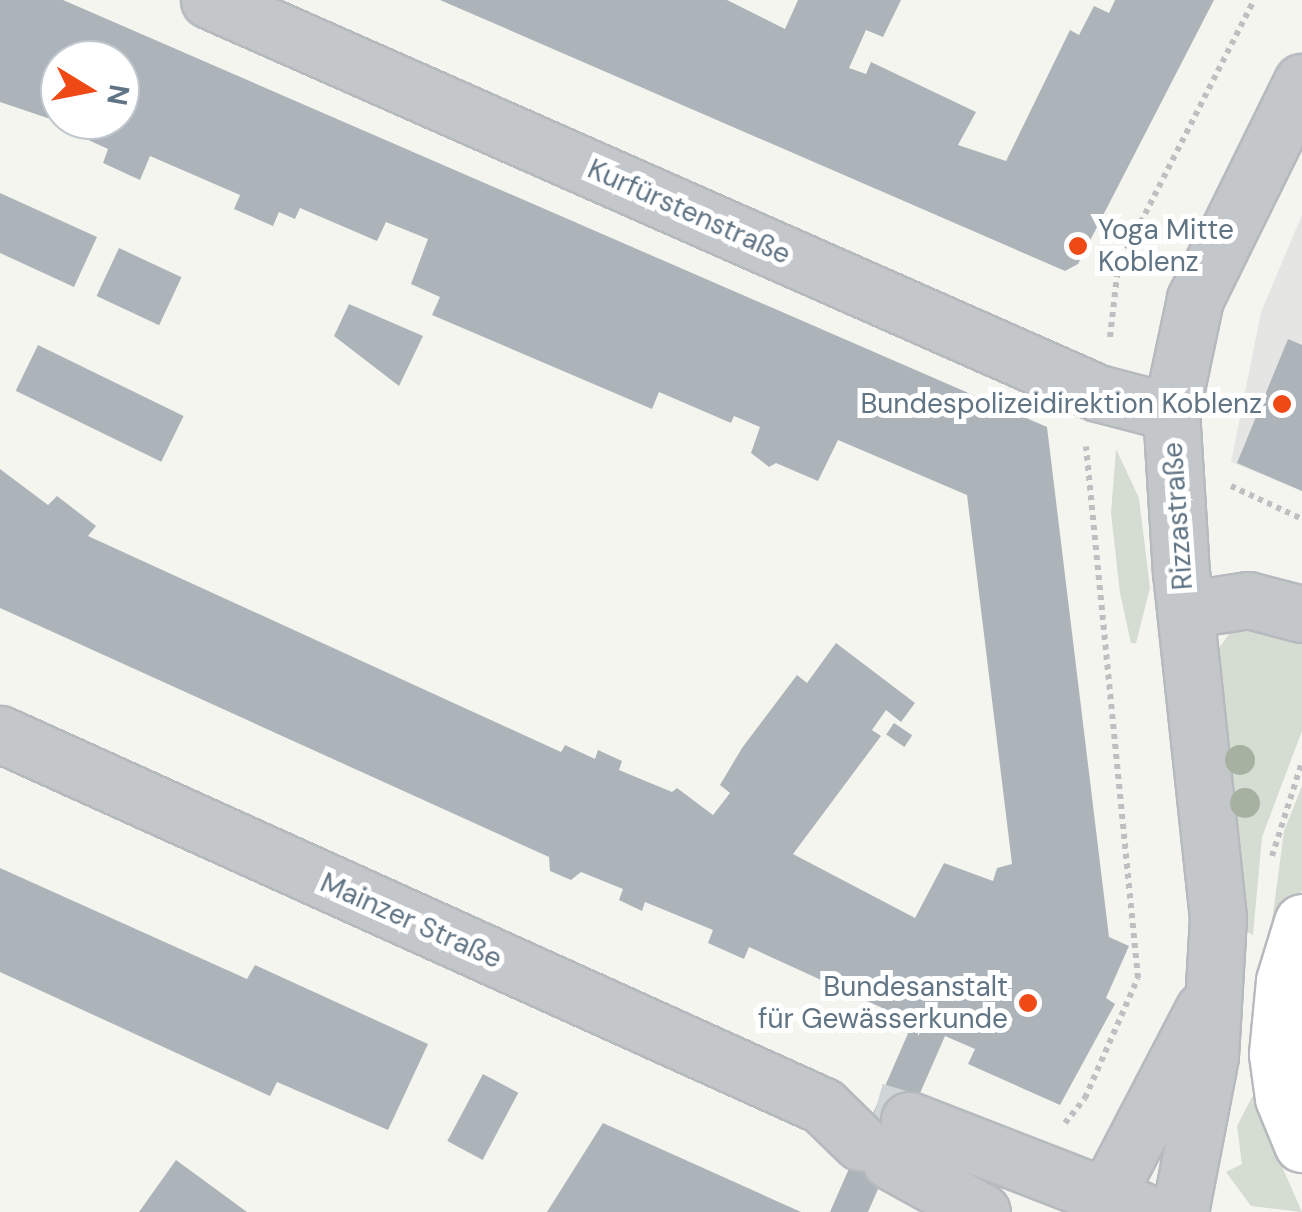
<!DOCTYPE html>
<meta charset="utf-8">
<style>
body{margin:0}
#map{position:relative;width:1302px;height:1212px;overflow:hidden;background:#f5f5f0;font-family:"DM Sans",sans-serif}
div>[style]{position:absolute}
.built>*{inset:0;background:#e5e6e4}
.green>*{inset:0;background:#d5dcd1}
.building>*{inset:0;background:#acb4b9;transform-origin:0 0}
.minor-tunnel>*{height:55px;margin-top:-27.5px;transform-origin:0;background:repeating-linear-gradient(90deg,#d0d5d5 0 55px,transparent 0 83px)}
.path>*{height:6px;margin-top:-3px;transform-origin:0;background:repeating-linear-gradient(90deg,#bdbfc1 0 5px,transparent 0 10px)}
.roads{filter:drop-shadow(2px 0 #b6babe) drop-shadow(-2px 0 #b6babe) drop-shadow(0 2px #b6babe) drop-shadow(0 -2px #b6babe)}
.minor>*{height:55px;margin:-27.5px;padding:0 27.5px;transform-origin:27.5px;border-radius:27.5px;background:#c3c7ca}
.major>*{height:55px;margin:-27.5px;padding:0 27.5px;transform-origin:27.5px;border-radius:27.5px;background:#fff}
.trees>*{width:30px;height:30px;margin:-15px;border-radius:50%;background:#a6b1a1}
.dots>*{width:28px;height:28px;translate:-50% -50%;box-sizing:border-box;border:5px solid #fff;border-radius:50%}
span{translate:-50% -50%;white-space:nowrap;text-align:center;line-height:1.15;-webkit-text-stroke:10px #fff;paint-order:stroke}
.street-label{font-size:28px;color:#617484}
.poi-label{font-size:28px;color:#617484}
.left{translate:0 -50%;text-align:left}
.right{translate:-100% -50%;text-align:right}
.north{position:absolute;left:40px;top:40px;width:100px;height:100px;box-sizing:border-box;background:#fff;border:2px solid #c0c7ce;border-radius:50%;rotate:100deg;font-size:28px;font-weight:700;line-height:40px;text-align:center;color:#617484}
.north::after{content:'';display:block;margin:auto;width:35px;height:45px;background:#ef4916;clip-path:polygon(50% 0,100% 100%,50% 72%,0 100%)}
</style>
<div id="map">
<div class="built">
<i style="clip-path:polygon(1302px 215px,1302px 491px,1231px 462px,1261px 312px)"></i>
</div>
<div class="green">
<i style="clip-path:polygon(1116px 449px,1139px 498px,1150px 588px,1136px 643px,1131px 643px,1120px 593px,1111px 513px)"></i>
<i style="clip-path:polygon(1237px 623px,1302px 628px,1302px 731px,1262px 837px,1253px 935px,1240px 928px,1216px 652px)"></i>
<i style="clip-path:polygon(1302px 786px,1302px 890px,1267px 959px,1284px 831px)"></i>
<i style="clip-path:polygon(1260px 1096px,1273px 1146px,1302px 1212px,1251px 1206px,1226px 1172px,1242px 1164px,1237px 1126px,1252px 1097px)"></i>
</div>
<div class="building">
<i style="clip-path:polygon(evenodd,0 0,63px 0,1047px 427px,1109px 937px,1129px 946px,1106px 998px,1115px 1004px,1060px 1105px,968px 1064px,975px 1049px,945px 1036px,868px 1212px,830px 1212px,913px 1022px,749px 947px,744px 959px,708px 943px,713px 930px,645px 902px,642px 911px,619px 900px,623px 889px,581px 872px,571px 880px,550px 871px,549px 857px,0 608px,0 469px,48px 505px,57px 496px,96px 526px,88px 536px,561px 752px,565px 745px,595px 759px,598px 750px,622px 761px,619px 770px,672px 792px,677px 788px,713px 815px,730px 793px,720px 785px,742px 748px,797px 675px,807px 683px,836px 643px,915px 703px,901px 722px,886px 710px,872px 730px,881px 736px,793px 854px,915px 918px,944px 863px,993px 881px,997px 868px,1012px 864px,967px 495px,838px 440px,818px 481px,776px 463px,769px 467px,751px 453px,760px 427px,734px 416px,731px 423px,659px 392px,652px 409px,432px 315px,440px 297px,411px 284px,428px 239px,386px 222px,377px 241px,300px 208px,295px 219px,279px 212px,273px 226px,234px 209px,240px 195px,150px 156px,140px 180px,103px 163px,108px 149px,75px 134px,77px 128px,0 102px,0 0,60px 60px,120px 60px,120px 120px,60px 120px,60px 60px)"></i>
<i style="clip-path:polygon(440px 0,727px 0,785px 29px,798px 0,901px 0,883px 37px,866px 30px,849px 68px,866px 74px,871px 62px,976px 112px,958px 145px,1006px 161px,1070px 30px,1079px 35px,1094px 6px,1109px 13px,1115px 0,1214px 0,1078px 264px,1065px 271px)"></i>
<i style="clip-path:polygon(0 193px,97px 237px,74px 287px,0 253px)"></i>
<i style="left:119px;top:248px;width:69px;height:53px;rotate:25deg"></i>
<i style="clip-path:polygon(349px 304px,423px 336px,399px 386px,334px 336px)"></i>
<i style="clip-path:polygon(1288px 339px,1302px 345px,1302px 491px,1237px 463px)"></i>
<i style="left:38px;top:345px;width:162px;height:51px;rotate:26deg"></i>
<i style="left:894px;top:723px;width:22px;height:14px;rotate:34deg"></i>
<i style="clip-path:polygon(0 868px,247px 979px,255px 965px,428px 1044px,388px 1130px,277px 1082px,270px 1096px,0 972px)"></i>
<i style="left:483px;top:1074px;width:40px;height:76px;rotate:28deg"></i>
<i style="clip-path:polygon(603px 1123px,801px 1212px,547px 1212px)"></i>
<i style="clip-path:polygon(176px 1160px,247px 1212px,139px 1212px)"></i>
</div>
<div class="minor-tunnel">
<i style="left:875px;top:1110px;width:35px;rotate:16deg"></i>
</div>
<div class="path">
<i style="left:1110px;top:337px;width:70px;rotate:-83.5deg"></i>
<i style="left:1118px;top:267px;width:300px;rotate:-63deg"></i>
<i style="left:1231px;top:486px;width:78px;rotate:24.9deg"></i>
<i style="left:1272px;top:856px;width:99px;rotate:-72.3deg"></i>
<i style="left:1065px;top:1123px;width:32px;rotate:-51deg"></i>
<i style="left:1085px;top:1098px;width:131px;rotate:-66.2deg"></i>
<i style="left:1138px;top:978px;width:534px;rotate:-95.59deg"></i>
</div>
<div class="roads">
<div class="minor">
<i style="left:209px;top:0;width:972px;rotate:23.85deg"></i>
<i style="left:1098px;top:393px;width:75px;rotate:14.6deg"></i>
<i style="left:1185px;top:610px;width:64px;rotate:-9deg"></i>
<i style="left:1248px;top:600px;width:56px;rotate:14.5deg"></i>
<i style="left:0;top:734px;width:903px;rotate:24.32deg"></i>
<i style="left:823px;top:1106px;width:52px;rotate:44.2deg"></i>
<i style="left:909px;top:1120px;width:247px;rotate:21.2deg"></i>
<i style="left:890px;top:1161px;width:105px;rotate:29deg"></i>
<i style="left:1098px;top:1212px;width:228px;rotate:-62.5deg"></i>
<i style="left:1180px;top:1212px;width:159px;rotate:-79.1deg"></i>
<i style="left:1210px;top:1056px;width:138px;rotate:-86.7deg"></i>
<i style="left:1218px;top:918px;width:346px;rotate:-96.1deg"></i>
<i style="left:1181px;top:574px;width:162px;rotate:-93.5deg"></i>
<i style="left:1171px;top:412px;width:116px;rotate:-78deg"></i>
<i style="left:1195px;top:299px;width:242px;rotate:-63.8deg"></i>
</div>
<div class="major">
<i style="left:1302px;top:922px;width:62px;rotate:107deg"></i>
<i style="left:1284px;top:981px;width:73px;rotate:95.5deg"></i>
<i style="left:1277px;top:1054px;width:44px;rotate:82.2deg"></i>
<i style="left:1283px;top:1098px;width:50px;rotate:67.6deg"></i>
</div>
</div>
<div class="trees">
<i style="left:1240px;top:760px"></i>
<i style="left:1245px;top:803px"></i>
</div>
<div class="dots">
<i style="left:1078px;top:246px;background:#ef4916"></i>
<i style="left:1282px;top:404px;background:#ef4916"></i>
<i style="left:1028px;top:1003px;background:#ef4916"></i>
</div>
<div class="street-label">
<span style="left:689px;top:212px;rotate:24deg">Kurfürstenstraße</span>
<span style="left:1178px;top:516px;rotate:-94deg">Rizzastraße</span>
<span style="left:411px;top:921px;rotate:24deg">Mainzer Straße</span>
</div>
<div class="poi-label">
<span class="left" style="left:1098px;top:246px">Yoga Mitte<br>Koblenz</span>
<span class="right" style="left:1262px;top:404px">Bundespolizeidirektion Koblenz</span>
<span class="right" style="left:1008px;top:1003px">Bundesanstalt<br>für Gewässerkunde</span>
</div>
<div class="north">N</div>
</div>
